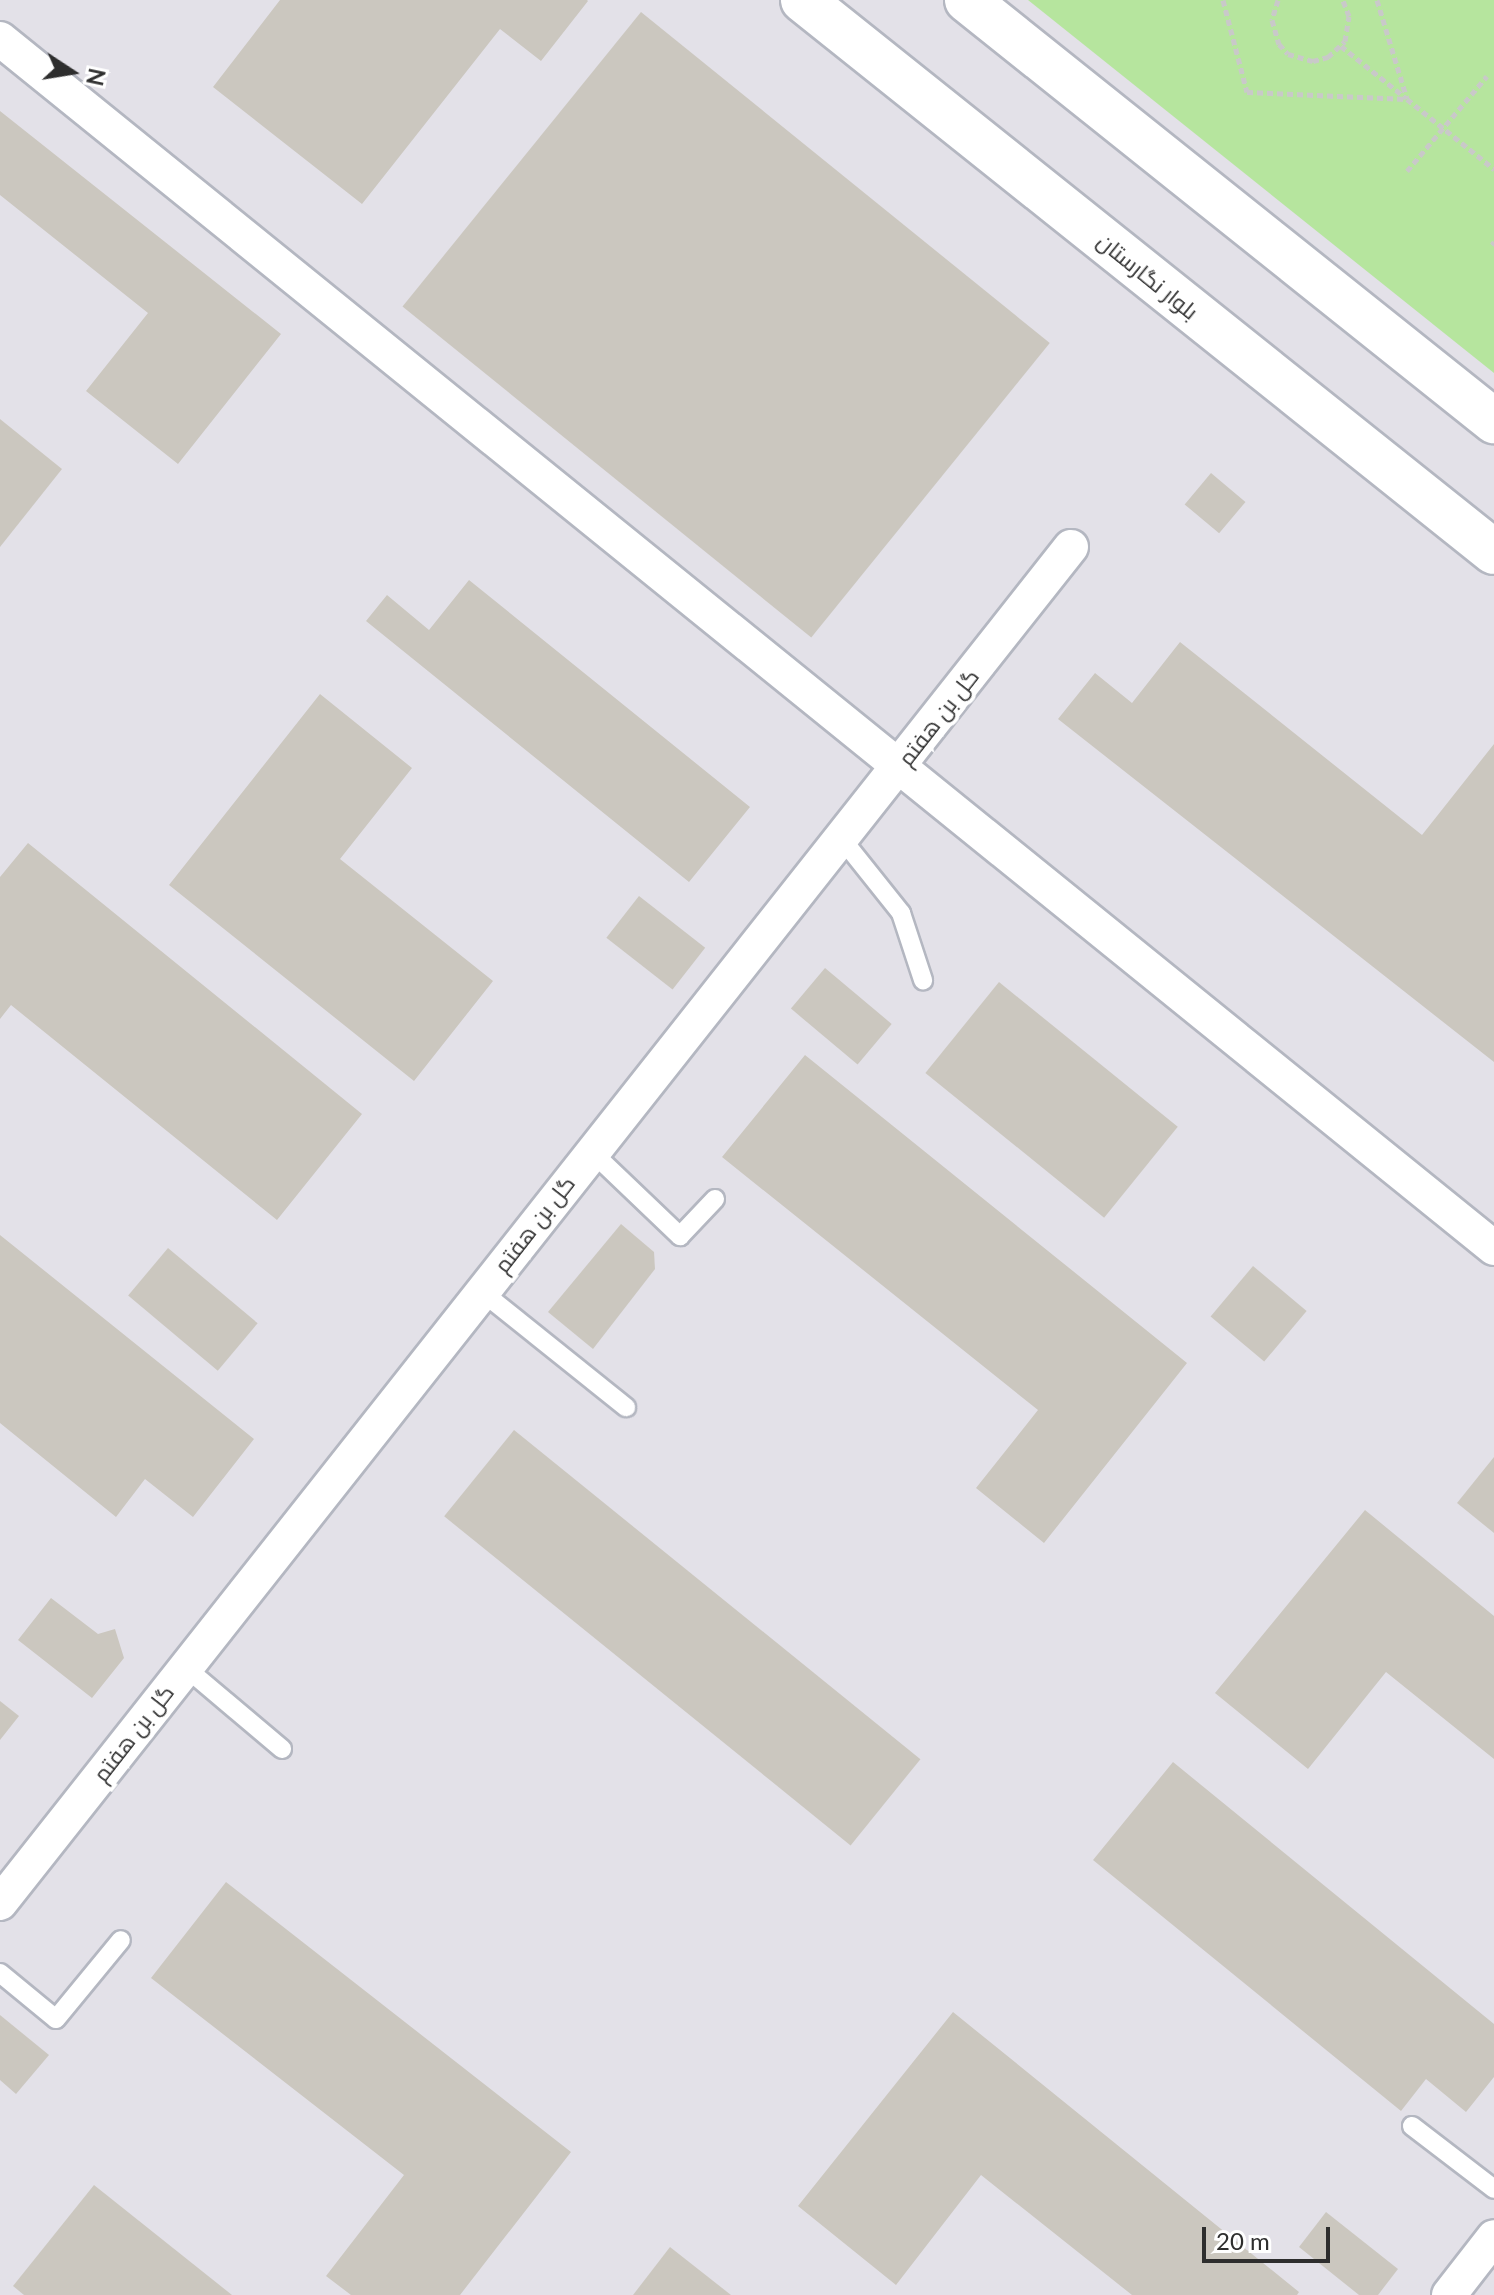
<!DOCTYPE html>
<meta charset="utf-8">
<style>
body{margin:0}
#map{position:relative;width:1494px;height:2295px;overflow:hidden;background:#efe9e1;font-family:Lato,Cairo,sans-serif}
div>[style]{position:absolute}
.industrial>*{inset:0;background:#e3e1e8;transform-origin:0 0}
.green>*{inset:0;background:#b6e59e}
.building>*{inset:0;background:#cbc7bf;transform-origin:0 0}
.path>*{height:5px;margin-top:-2.5px;transform-origin:0;background:repeating-linear-gradient(90deg,#c9c9c9 0 6px,transparent 0 10px)}
.roads{filter:drop-shadow(2px 0 #b4b7c1) drop-shadow(-2px 0 #b4b7c1) drop-shadow(0 2px #b4b7c1) drop-shadow(0 -2px #b4b7c1)}
.service>*{height:18px;margin:-9px;padding:0 9px;transform-origin:9px;border-radius:9px;background:#fff}
.minor>*{height:34px;margin:-17px;padding:0 17px;transform-origin:17px;border-radius:17px;background:#fff}
.tertiary>*{height:44px;margin:-22px;padding:0 22px;transform-origin:22px;border-radius:22px;background:#fff}
span{translate:-50% -50%;white-space:nowrap;text-align:center;line-height:1.15;-webkit-text-stroke:8px #fff;paint-order:stroke}
.street-label{font-size:22px;color:#2e2e2e}
.north{position:absolute;left:32px;top:32px;width:80px;height:80px;-webkit-text-stroke:6px #fff;paint-order:stroke;rotate:102deg;font-size:22px;font-weight:700;line-height:32px;text-align:center;color:#2e2e2e}
.north::after{content:'';display:block;margin:auto;width:28px;height:36px;background:#2e2e2e;clip-path:polygon(50% 0,100% 100%,50% 72%,0 100%)}
.scale{position:absolute;left:1202px;top:2227px;width:128px;height:36px;box-sizing:border-box;border:4px solid #2e2e2e;border-top:0;padding-left:10px;font-size:24px;line-height:28px;white-space:nowrap;color:#2e2e2e;-webkit-text-stroke:6px #fff;paint-order:stroke}
</style>
<div id="map">
<div class="industrial">
<i style="left:0;top:0;width:1494px;height:2295px"></i>
</div>
<div class="green">
<i style="clip-path:polygon(1028px 0,1494px 0,1494px 373px)"></i>
</div>
<div class="building">
<i style="clip-path:polygon(280px 0,587px 0,588px 1px,541px 61px,500px 29px,362px 204px,213px 87px)"></i>
<i style="left:641px;top:12px;width:526px;height:379px;rotate:39deg"></i>
<i style="clip-path:polygon(0 111px,281px 334px,178px 464px,86px 391px,148px 313px,0 195px)"></i>
<i style="clip-path:polygon(0 419px,62px 469px,0 547px)"></i>
<i style="left:1211px;top:473px;width:45px;height:41px;rotate:40deg"></i>
<i style="clip-path:polygon(469px 580px,750px 807px,689px 882px,366px 621px,387px 595px,429px 630px)"></i>
<i style="clip-path:polygon(1180px 642px,1422px 835px,1494px 744px,1494px 1062px,1058px 719px,1095px 673px,1132px 703px)"></i>
<i style="clip-path:polygon(320px 694px,412px 768px,340px 859px,493px 981px,414px 1081px,169px 885px)"></i>
<i style="clip-path:polygon(28px 843px,362px 1114px,277px 1220px,11px 1005px,0 1019px,0 877px)"></i>
<i style="left:639px;top:896px;width:84px;height:53px;rotate:38deg"></i>
<i style="left:825px;top:968px;width:87px;height:53px;rotate:40deg"></i>
<i style="left:999px;top:982px;width:230px;height:117px;rotate:39deg"></i>
<i style="clip-path:polygon(805px 1055px,1187px 1363px,1044px 1543px,976px 1488px,1038px 1410px,722px 1157px)"></i>
<i style="clip-path:polygon(621px 1224px,654px 1252px,655px 1269px,593px 1349px,548px 1312px)"></i>
<i style="clip-path:polygon(0 1235px,254px 1439px,193px 1517px,145px 1479px,116px 1517px,0 1423px)"></i>
<i style="left:168px;top:1248px;width:117px;height:62px;rotate:40deg"></i>
<i style="left:1253px;top:1266px;width:70px;height:66px;rotate:40deg"></i>
<i style="left:514px;top:1430px;width:523px;height:111px;rotate:39deg"></i>
<i style="clip-path:polygon(1494px 1457px,1494px 1533px,1457px 1503px)"></i>
<i style="clip-path:polygon(1365px 1510px,1494px 1616px,1494px 1759px,1386px 1672px,1308px 1769px,1215px 1693px)"></i>
<i style="clip-path:polygon(51px 1598px,98px 1634px,115px 1629px,124px 1658px,92px 1698px,18px 1640px)"></i>
<i style="clip-path:polygon(0 1701px,19px 1716px,0 1740px)"></i>
<i style="clip-path:polygon(1173px 1762px,1494px 2024px,1494px 2077px,1466px 2112px,1426px 2079px,1401px 2111px,1093px 1860px)"></i>
<i style="clip-path:polygon(226px 1882px,571px 2152px,460px 2295px,351px 2295px,326px 2276px,404px 2175px,151px 1978px)"></i>
<i style="clip-path:polygon(953px 2012px,1299px 2292px,1297px 2295px,1132px 2295px,981px 2175px,896px 2285px,798px 2206px)"></i>
<i style="clip-path:polygon(0 2015px,49px 2055px,16px 2094px,0 2080px)"></i>
<i style="clip-path:polygon(94px 2185px,232px 2295px,24px 2295px,13px 2286px)"></i>
<i style="clip-path:polygon(1326px 2212px,1398px 2269px,1378px 2295px,1359px 2295px,1299px 2247px)"></i>
<i style="clip-path:polygon(670px 2247px,731px 2295px,633px 2295px)"></i>
</div>
<div class="path">
<i style="left:1223px;top:0;width:95px;rotate:75.4deg"></i>
<i style="left:1247px;top:92px;width:160px;rotate:2.5deg"></i>
<i style="left:1278px;top:0;width:21px;rotate:107deg"></i>
<i style="left:1272px;top:20px;width:25px;rotate:74deg"></i>
<i style="left:1279px;top:44px;width:13px;rotate:48deg"></i>
<i style="left:1288px;top:54px;width:26px;rotate:16deg"></i>
<i style="left:1313px;top:61px;width:16px;rotate:-15deg"></i>
<i style="left:1328px;top:57px;width:23px;rotate:-43deg"></i>
<i style="left:1345px;top:41px;width:25px;rotate:-81deg"></i>
<i style="left:1349px;top:16px;width:17px;rotate:-111deg"></i>
<i style="left:1377px;top:0;width:103px;rotate:73.1deg"></i>
<i style="left:1407px;top:99px;width:112px;rotate:38.8deg"></i>
<i style="left:1341px;top:46px;width:83px;rotate:38.7deg"></i>
<i style="left:1407px;top:171px;width:124px;rotate:-49.9deg"></i>
<i style="left:1492px;top:245px;width:4px;rotate:-56deg"></i>
</div>
<div class="roads">
<div class="service">
<i style="left:842px;top:839px;width:95px;rotate:51.4deg"></i>
<i style="left:901px;top:913px;width:71px;rotate:71.8deg"></i>
<i style="left:592px;top:1152px;width:122px;rotate:43.7deg"></i>
<i style="left:680px;top:1236px;width:51px;rotate:-46.6deg"></i>
<i style="left:481px;top:1291px;width:186px;rotate:38.7deg"></i>
<i style="left:185px;top:1667px;width:127px;rotate:40.2deg"></i>
<i style="left:0;top:1973px;width:72px;rotate:39.4deg"></i>
<i style="left:56px;top:2019px;width:102px;rotate:-50.6deg"></i>
<i style="left:1412px;top:2126px;width:103px;rotate:37.5deg"></i>
</div>
<div class="minor">
<i style="left:0;top:39px;width:1922px;rotate:38.98deg"></i>
<i style="left:0;top:1903px;width:1728px;rotate:-51.7deg"></i>
<i style="left:1449px;top:2295px;width:73px;rotate:-52.2deg"></i>
</div>
<div class="tertiary">
<i style="left:803px;top:0;width:884px;rotate:38.62deg"></i>
<i style="left:967px;top:0;width:675px;rotate:38.62deg"></i>
</div>
</div>
<div class="street-label">
<span style="left:1148px;top:276px;rotate:39deg">بلوار نگارستان</span>
<span style="left:938px;top:717px;rotate:-52deg">گل بن هفتم</span>
<span style="left:534px;top:1224px;rotate:-52deg">گل بن هفتم</span>
<span style="left:133px;top:1733px;rotate:-52deg">گل بن هفتم</span>
</div>
<div class="north">N</div>
<div class="scale">20 m</div>
</div>
